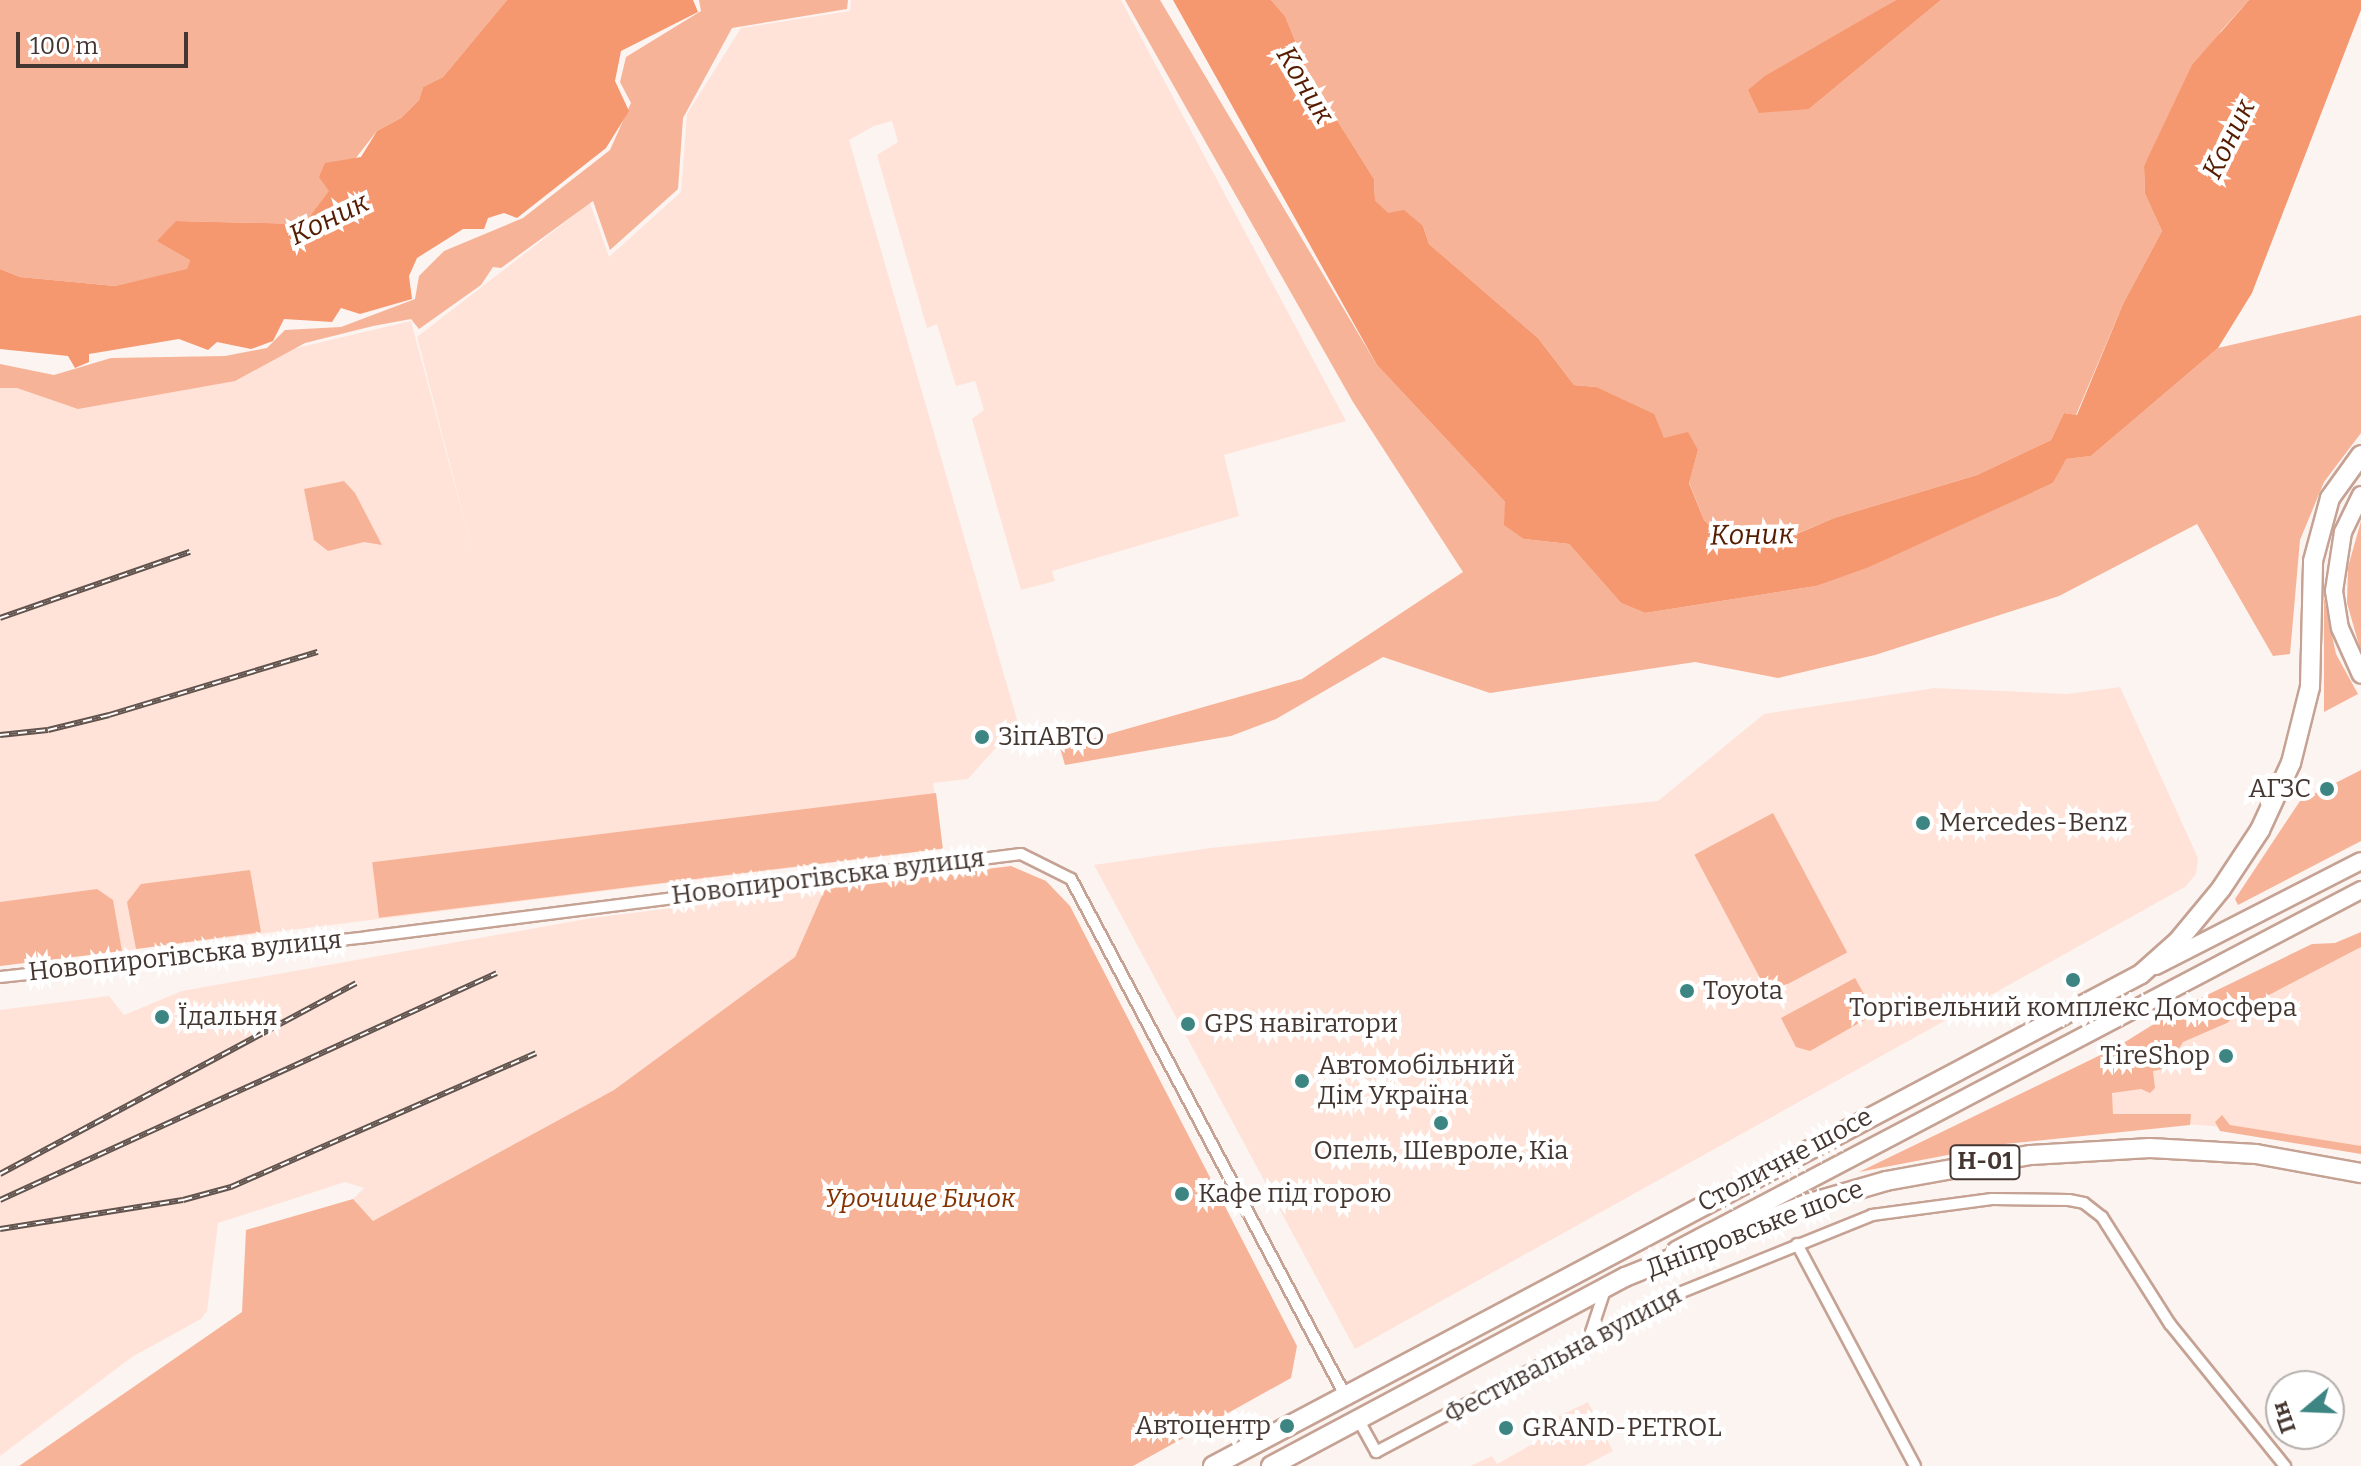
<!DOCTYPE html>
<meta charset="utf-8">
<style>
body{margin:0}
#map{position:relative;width:2361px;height:1466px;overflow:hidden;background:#fcf4f1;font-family:Bitter,serif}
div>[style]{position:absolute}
.built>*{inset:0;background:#ffe3d8}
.green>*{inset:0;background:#f7b397;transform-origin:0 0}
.water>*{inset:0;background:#f5976f}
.roads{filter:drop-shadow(2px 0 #c5a293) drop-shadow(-2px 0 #c5a293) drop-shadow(0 2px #c5a293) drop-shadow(0 -2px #c5a293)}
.minor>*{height:10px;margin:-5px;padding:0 5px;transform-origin:5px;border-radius:5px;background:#fff}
.primary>*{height:16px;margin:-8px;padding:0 8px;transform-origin:8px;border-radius:8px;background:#fff}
.trunk>*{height:18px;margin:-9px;padding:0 9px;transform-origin:9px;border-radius:9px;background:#fff}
.rail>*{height:6px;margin-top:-3px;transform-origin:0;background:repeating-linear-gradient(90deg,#fff 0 9px,#61544e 0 18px);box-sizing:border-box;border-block:2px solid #61544e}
.dots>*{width:22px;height:22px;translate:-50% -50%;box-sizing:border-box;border:4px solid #fff;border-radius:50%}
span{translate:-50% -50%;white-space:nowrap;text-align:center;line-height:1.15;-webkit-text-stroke:8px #fff;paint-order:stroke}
.shield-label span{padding:2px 6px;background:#fff;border:2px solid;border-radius:6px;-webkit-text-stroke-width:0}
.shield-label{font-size:24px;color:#443630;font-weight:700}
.poi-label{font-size:26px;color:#443630}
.left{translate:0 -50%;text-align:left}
.right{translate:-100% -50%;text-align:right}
.street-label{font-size:26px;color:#443630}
.park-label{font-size:26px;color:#853203;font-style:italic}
.water-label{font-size:28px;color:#551c00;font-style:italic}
.north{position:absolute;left:2265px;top:1370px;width:80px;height:80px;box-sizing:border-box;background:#fff;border:2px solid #b4afac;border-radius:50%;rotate:251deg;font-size:22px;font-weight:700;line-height:32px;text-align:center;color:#443630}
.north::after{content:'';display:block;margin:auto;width:28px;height:36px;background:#3c8583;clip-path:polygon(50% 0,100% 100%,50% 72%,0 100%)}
.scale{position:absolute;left:16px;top:32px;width:172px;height:36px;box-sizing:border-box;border:4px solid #443630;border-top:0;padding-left:10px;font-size:24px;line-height:28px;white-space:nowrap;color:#443630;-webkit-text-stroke:6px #fff;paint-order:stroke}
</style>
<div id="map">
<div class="built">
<i style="clip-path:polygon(851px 0,1121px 0,1346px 421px,1224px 455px,1239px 516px,1052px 571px,1055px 581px,1021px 590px,972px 419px,984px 410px,975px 381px,956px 386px,937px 324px,927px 328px,877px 155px,898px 142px,892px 121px,874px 126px,849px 140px,1018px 723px,968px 779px,933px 783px,943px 849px,0 966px,0 382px,279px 352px,411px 321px,473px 553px,417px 337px,590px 203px,609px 257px,681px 192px,687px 114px,741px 28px,850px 11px)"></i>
<i style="clip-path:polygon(2120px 687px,2198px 858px,2196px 874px,2185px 887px,1355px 1349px,1094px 865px,1210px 848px,1658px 801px,1764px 714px,1935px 688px,2067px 694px)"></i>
<i style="clip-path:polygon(825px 889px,795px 957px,614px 1090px,373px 1221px,353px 1199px,364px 1188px,345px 1182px,218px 1223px,207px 1311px,201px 1319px,132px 1357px,0 1456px,0 1010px,109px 996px,124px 1015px,182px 991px,592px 918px)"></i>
<i style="clip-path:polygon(2361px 938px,2361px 1151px,2224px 1127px,2108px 1118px,2096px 1063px)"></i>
<i style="clip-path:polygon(1588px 1402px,1613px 1451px,1584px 1466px,1470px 1466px,1492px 1456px,1497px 1464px,1536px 1442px,1537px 1427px)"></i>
</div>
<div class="green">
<i style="clip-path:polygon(0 0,507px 0,443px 77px,423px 87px,419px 100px,401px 118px,377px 131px,304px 224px,176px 221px,190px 260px,187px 270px,115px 286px,20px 277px,0 269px)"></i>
<i style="clip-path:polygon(699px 0,848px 0,847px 9px,732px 28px,683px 118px,678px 189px,610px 250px,593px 201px,501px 268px,493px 267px,481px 285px,419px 329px,411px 319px,373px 326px,305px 343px,235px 381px,78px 409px,17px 388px,0 388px,0 364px,54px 375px,111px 358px,225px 356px,267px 348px,285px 330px,341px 327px,415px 299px,419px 276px,444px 251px,523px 218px,610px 150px,631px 103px,620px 82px,626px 57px,701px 11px)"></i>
<i style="clip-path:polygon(1125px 0,1160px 0,1377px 365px,1505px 502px,1524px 539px,1569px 544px,1621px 603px,1645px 613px,1816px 586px,2053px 483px,2065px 459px,2091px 456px,2218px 348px,2361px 315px,2361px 433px,2324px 482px,2300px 540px,2290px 654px,2273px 656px,2197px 524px,2059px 596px,1875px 655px,1778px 678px,1695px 662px,1490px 693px,1383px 657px,1276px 719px,1231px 736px,1065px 765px,1060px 748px,1302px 679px,1463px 572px,1353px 402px)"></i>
<i style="clip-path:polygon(1271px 0,1896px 0,1748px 91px,1809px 109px,1941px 0,2249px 0,2221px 31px,2144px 166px,2145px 194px,2162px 231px,2123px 304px,2076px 415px,2064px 413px,2051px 440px,1977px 475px,1834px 518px,1765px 547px,1732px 548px,1704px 520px,1689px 482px,1698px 450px,1664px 438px,1596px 387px,1574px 385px,1538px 338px,1429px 244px,1423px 226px,1388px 214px,1375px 200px,1374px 179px,1310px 77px,1285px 16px)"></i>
<i style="clip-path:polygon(344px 481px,355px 493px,382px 545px,364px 542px,328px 551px,314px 540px,304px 489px)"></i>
<i style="clip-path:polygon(2361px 521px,2361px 652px,2347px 603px,2348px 567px)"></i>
<i style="clip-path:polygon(2324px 597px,2336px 654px,2358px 694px,2324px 712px)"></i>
<i style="clip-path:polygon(2361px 770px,2361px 841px,2238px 905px,2235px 899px,2300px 801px)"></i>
<i style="left:936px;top:793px;width:56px;height:568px;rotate:83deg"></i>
<i style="left:1773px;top:813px;width:158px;height:89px;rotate:62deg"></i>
<i style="clip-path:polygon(1011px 866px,1046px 881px,1070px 906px,1297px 1346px,1291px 1378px,1133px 1466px,19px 1466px,242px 1312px,246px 1230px,353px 1199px,373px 1221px,614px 1090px,795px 957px,825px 889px)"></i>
<i style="clip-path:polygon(250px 870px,261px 932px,136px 949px,127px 902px,141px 884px)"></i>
<i style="clip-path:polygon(97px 889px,113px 900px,122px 951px,0 966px,0 902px)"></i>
<i style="clip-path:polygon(2361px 932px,2361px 947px,2242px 1009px,2227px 1023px,2183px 1042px,2175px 1055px,2179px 1066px,2153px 1071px,2155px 1088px,2150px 1093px,2141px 1089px,2112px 1093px,2113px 1114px,2191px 1114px,2190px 1125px,2005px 1144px,1859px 1172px,2117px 1047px,2178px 1009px,2312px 944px,2335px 943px)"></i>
<i style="clip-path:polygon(1855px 978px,1875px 1014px,1810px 1051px,1796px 1047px,1781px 1018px)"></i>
<i style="clip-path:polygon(2222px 1115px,2230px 1125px,2361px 1146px,2361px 1154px,2220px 1131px,2215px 1122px)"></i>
</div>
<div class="water">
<i style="clip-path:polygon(507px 0,693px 0,698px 12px,621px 51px,615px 81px,629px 111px,606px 148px,517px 218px,504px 213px,488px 218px,484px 229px,463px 229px,417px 258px,409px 276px,412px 299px,360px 314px,341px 308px,332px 322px,284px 319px,273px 341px,251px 349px,217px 342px,208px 350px,179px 339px,89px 354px,89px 362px,75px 368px,68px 356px,0 349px,0 269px,20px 277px,115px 286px,187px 269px,190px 260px,157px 241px,176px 221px,304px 224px,329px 191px,319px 177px,325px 163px,361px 157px,377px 131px,401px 118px,419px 100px,423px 87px,443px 77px)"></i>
<i style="clip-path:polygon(1173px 0,1271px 0,1285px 16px,1310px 77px,1374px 179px,1375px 200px,1388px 213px,1404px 210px,1423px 226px,1429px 244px,1538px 338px,1574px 385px,1596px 387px,1654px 414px,1664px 438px,1688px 432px,1698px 450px,1689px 483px,1704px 520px,1732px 548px,1766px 547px,1834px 518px,1977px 475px,2051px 440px,2064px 413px,2077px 415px,2123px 304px,2162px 231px,2145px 194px,2144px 166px,2192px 65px,2249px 0,2361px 0,2361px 10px,2252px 293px,2218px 348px,2091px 456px,2066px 459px,2053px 483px,1869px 567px,1816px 586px,1645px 613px,1621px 603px,1569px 544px,1524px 539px,1504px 525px,1505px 502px,1377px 365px)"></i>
<i style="clip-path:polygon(1896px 0,1941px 0,1809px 109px,1759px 113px,1748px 90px,1765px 76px)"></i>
</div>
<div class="roads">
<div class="minor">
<i style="left:0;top:977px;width:369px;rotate:-6.2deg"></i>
<i style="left:367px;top:937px;width:659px;rotate:-7.23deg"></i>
<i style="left:1021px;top:854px;width:56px;rotate:26.6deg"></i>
<i style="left:1071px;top:879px;width:584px;rotate:62.03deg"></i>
<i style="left:1797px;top:1244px;width:251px;rotate:62deg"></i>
<i style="left:1588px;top:1341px;width:54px;rotate:-71.6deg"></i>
<i style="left:1358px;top:1419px;width:38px;rotate:61deg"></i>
<i style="left:1376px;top:1452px;width:329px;rotate:-27.9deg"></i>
<i style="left:1667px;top:1298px;width:221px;rotate:-22deg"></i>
<i style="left:1872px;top:1215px;width:121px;rotate:-7.6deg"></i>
<i style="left:1992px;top:1199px;width:77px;rotate:0.7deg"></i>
<i style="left:2069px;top:1200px;width:15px;rotate:11deg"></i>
<i style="left:2084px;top:1203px;width:23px;rotate:38deg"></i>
<i style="left:2102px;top:1217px;width:127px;rotate:57.6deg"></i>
<i style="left:2170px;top:1324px;width:183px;rotate:51deg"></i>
</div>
<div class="primary">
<i style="left:2361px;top:495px;width:41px;rotate:115.9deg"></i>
<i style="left:2343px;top:532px;width:60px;rotate:98.7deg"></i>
<i style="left:2334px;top:591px;width:37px;rotate:81deg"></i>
<i style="left:2340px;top:628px;width:51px;rotate:65.9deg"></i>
<i style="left:2156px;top:966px;width:230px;rotate:-27.1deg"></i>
<i style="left:1676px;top:1250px;width:774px;rotate:-27.72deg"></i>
</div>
<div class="trunk">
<i style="left:1213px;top:1466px;width:1050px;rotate:-27.93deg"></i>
<i style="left:2141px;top:974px;width:50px;rotate:-41.7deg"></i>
<i style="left:2178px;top:941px;width:67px;rotate:-50.4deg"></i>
<i style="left:2221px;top:889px;width:71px;rotate:-56.5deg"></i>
<i style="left:2260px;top:830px;width:74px;rotate:-65.2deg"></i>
<i style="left:2291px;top:763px;width:78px;rotate:-76deg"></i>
<i style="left:2310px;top:687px;width:126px;rotate:-88.6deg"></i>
<i style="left:2313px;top:561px;width:65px;rotate:-74.9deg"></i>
<i style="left:2330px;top:498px;width:53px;rotate:-54.2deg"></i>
<i style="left:1271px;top:1466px;width:401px;rotate:-28.1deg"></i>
<i style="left:1625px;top:1277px;width:196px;rotate:-21.9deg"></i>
<i style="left:1807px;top:1204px;width:82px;rotate:-16.2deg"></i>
<i style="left:1886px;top:1181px;width:147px;rotate:-10.2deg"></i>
<i style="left:2031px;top:1155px;width:119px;rotate:-3.4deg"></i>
<i style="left:2150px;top:1148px;width:106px;rotate:3.2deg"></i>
<i style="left:2256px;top:1154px;width:107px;rotate:10.3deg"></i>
</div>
</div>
<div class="rail">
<i style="left:0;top:618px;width:201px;rotate:-19.2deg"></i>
<i style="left:0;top:735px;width:48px;rotate:-5.9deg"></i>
<i style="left:48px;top:730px;width:63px;rotate:-13.8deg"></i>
<i style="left:109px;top:715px;width:218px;rotate:-16.8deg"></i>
<i style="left:0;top:1174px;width:404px;rotate:-28.2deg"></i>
<i style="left:0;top:1200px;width:546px;rotate:-24.55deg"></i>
<i style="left:0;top:1229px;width:185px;rotate:-9deg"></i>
<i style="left:183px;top:1200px;width:50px;rotate:-15.2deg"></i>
<i style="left:231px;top:1187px;width:333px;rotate:-23.7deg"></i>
</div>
<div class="dots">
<i style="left:982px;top:737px;background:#3c8583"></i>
<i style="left:2327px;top:789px;background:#3c8583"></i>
<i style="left:1923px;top:823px;background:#3c8583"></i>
<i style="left:2073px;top:980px;background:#3c8583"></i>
<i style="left:1687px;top:991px;background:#3c8583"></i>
<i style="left:162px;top:1017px;background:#3c8583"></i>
<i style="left:1188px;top:1024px;background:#3c8583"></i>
<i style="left:2226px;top:1056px;background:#3c8583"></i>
<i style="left:1302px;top:1081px;background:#3c8583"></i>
<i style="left:1441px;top:1123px;background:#3c8583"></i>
<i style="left:1182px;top:1194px;background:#3c8583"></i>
<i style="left:1287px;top:1426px;background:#3c8583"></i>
<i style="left:1506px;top:1428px;background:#3c8583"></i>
</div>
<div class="shield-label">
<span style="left:1985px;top:1162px">Н-01</span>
</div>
<div class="poi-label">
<span class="left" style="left:998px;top:737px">ЗіпАВТО</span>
<span class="right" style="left:2311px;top:789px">АГЗС</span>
<span class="left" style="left:1939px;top:823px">Mercedes-Benz</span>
<span class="left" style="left:1703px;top:991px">Toyota</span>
<span style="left:2073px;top:1008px">Торгівельний комплекс Домосфера</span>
<span class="left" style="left:178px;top:1017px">Їдальня</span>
<span class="left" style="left:1204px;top:1024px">GPS навігатори</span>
<span class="right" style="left:2210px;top:1056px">TireShop</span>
<span class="left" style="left:1318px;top:1081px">Автомобільний<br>Дім Україна</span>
<span style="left:1441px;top:1151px">Опель, Шевроле, Кіа</span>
<span class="left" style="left:1198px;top:1194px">Кафе під горою</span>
<span class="right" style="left:1271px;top:1426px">Автоцентр</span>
<span class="left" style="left:1522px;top:1428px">GRAND-PETROL</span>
</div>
<div class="street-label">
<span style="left:828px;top:877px;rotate:-7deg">Новопирогівська вулиця</span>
<span style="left:185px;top:956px;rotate:-6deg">Новопирогівська вулиця</span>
<span style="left:1785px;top:1160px;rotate:-28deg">Столичне шосе</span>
<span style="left:1755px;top:1229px;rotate:-21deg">Дніпровське шосе</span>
<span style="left:1563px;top:1355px;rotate:-28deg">Фестивальна вулиця</span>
</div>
<div class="park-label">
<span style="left:920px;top:1199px">Урочище Бичок</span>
</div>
<div class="water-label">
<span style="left:1305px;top:85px;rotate:59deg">Коник</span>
<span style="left:2229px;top:139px;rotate:-64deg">Коник</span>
<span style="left:329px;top:219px;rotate:-26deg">Коник</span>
<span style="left:1752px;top:535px;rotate:-1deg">Коник</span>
</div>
<div class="north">Пн</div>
<div class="scale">100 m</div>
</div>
